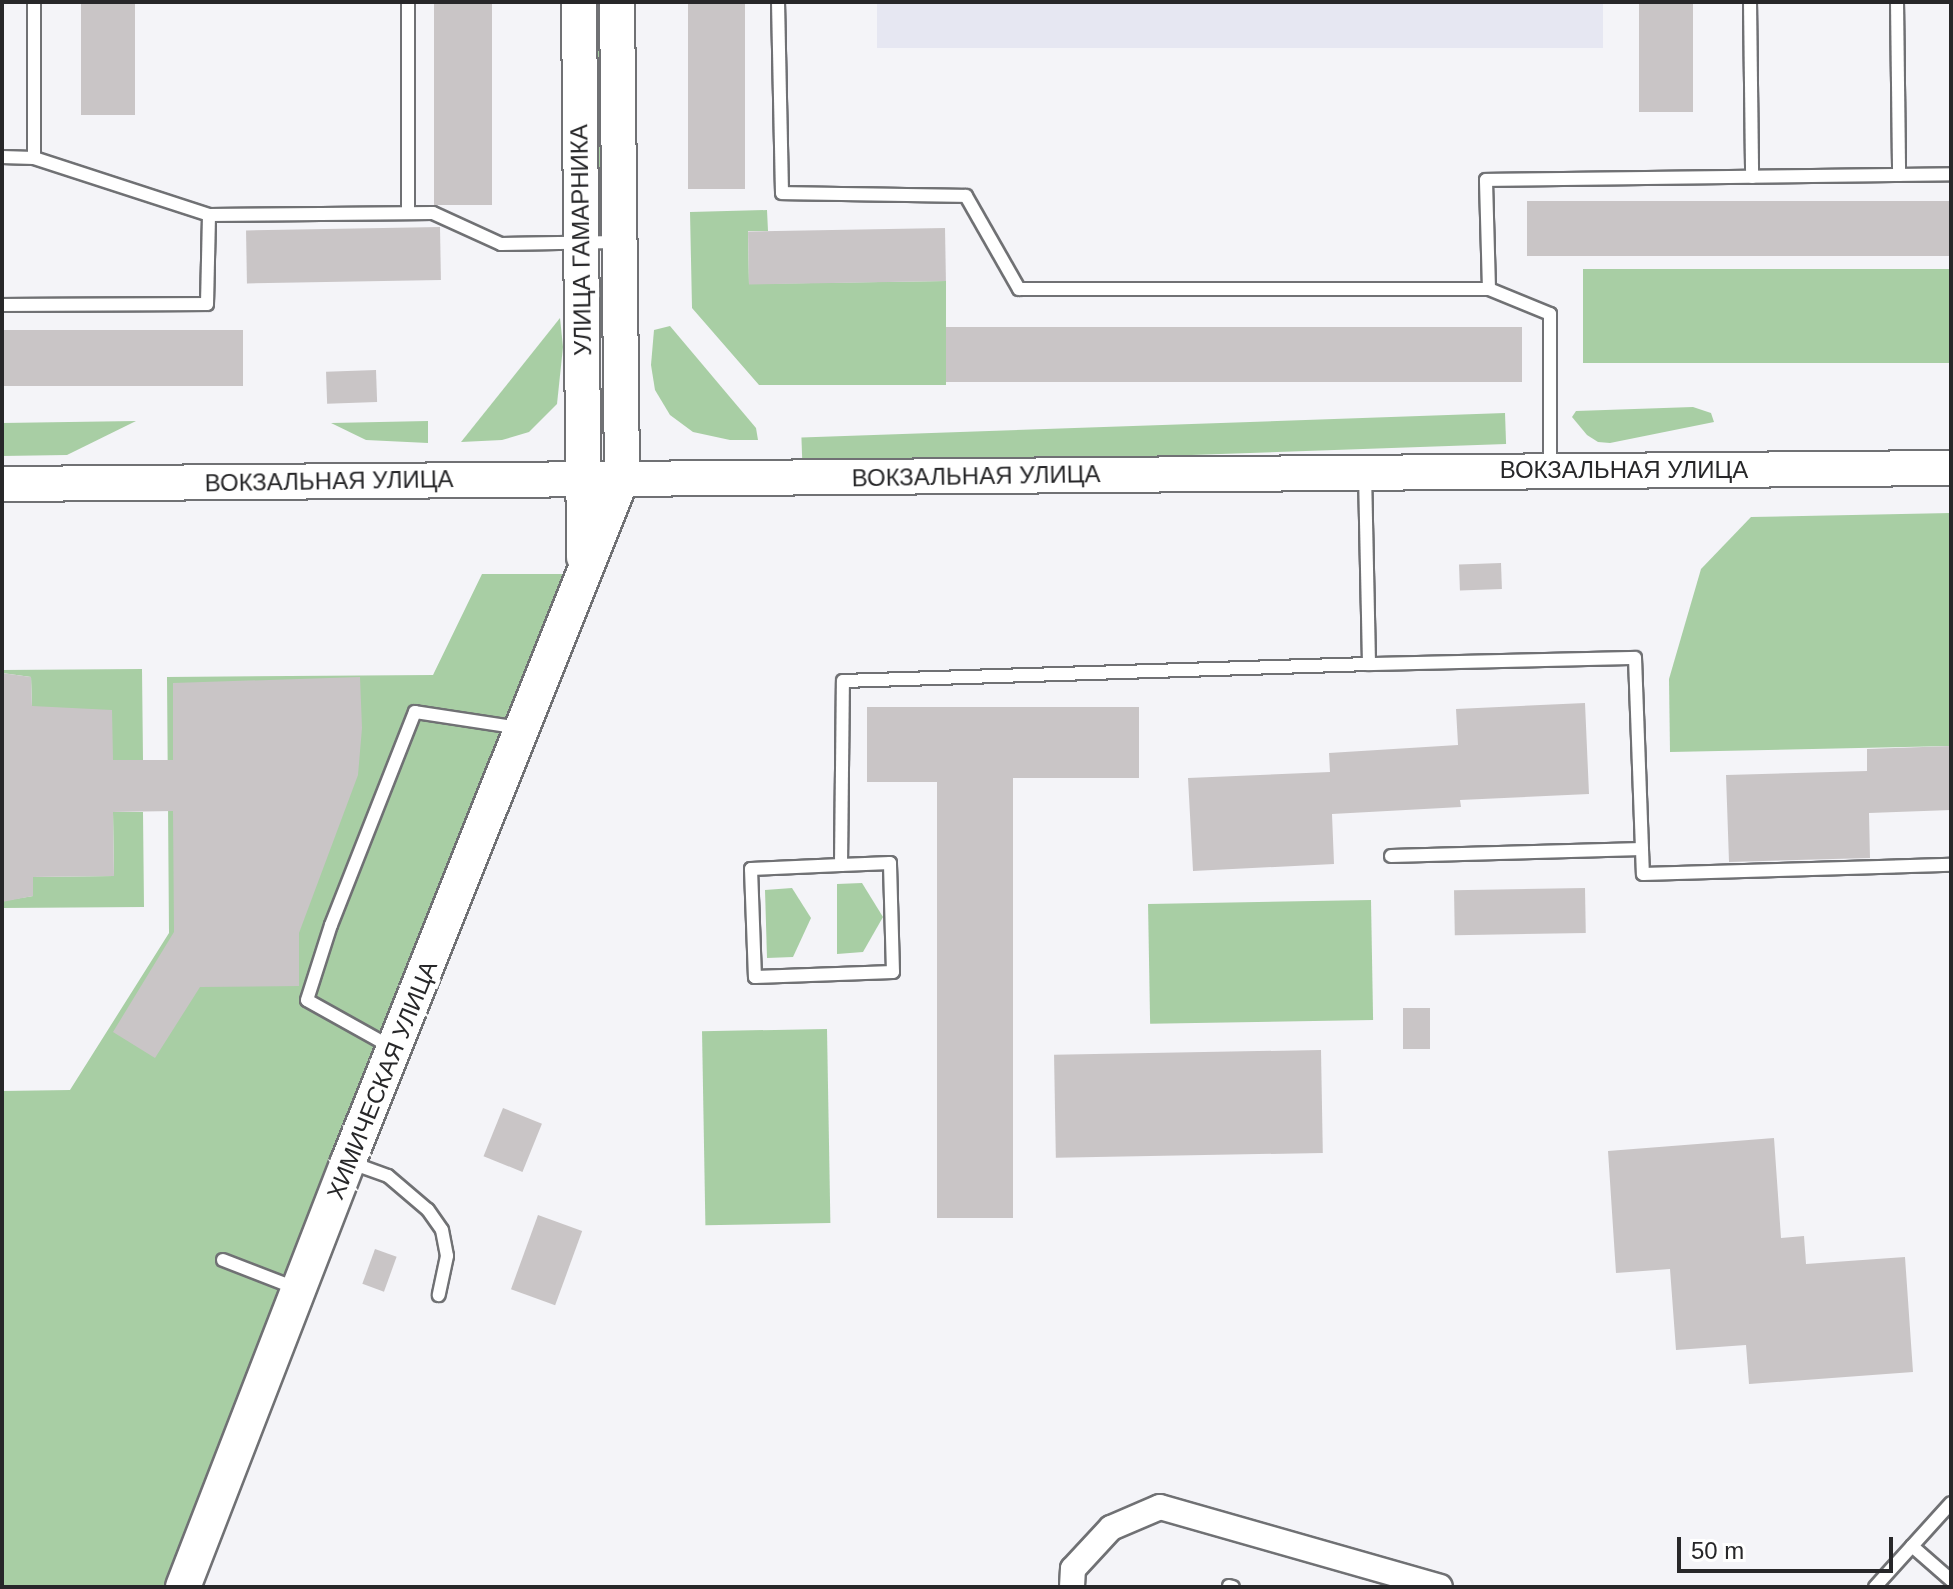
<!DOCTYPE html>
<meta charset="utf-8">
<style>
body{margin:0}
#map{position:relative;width:1953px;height:1589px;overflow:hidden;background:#f4f4f8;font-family:Helvetica,sans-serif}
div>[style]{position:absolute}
.built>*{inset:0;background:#e6e7f2;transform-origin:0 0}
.green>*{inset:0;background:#a8cea4;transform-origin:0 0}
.building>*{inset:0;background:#c9c5c6;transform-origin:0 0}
.roads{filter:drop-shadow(2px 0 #707174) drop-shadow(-2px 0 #707174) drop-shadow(0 2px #707174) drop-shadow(0 -2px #707174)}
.lane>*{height:12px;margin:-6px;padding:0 6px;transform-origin:6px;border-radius:6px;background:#fff}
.street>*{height:24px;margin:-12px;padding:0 12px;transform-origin:12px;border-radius:12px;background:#fff}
.secondary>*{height:34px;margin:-17px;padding:0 17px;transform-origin:17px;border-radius:17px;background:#fff}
span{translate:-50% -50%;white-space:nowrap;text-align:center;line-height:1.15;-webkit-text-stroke:8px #fff;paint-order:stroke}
.street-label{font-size:24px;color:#272729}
.frame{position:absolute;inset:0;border:4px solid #272729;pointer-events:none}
.scale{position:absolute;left:1677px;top:1537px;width:216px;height:36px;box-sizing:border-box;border:4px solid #272729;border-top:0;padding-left:10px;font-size:24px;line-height:28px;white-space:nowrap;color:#272729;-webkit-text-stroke:6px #fff;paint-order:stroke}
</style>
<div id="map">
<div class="built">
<i style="left:877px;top:2px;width:726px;height:46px"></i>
</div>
<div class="green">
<i style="clip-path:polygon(589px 2px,606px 2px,602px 225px,597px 225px)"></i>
<i style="clip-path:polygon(767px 210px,768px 231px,748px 231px,749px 284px,946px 281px,946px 385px,759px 385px,692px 308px,690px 212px)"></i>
<i style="left:1951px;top:269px;width:94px;height:368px;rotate:90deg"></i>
<i style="clip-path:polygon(560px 318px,563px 347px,557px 404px,529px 432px,502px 440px,461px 442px)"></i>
<i style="clip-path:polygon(670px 326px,756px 428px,758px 440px,730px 440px,693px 432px,670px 415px,655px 390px,651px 365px,654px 330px)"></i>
<i style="clip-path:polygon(1693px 407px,1711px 413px,1714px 422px,1610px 443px,1598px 442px,1587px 435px,1572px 417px,1576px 411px)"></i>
<i style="left:1505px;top:413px;width:31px;height:704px;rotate:88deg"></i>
<i style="clip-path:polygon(136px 421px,67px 455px,2px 456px,2px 423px)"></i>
<i style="clip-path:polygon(428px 421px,428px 443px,366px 440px,331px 423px)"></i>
<i style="clip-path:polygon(1951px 513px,1951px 746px,1670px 752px,1669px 679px,1701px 569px,1751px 517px)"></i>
<i style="clip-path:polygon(482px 574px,585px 574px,183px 1587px,2px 1587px,2px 1091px,70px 1090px,169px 933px,167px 677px,433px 675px)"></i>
<i style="clip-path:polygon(142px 669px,143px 760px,113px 760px,32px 706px,31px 677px,2px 673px,2px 670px)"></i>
<i style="clip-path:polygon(113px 812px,143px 812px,144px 907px,2px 908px,2px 901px,33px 896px,33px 877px,114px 876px)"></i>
<i style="clip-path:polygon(862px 883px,883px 917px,863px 952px,837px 954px,837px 884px)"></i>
<i style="clip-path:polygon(792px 888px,811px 918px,793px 957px,767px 958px,765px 890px)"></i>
<i style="left:1371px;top:900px;width:120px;height:223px;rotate:89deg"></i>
<i style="left:827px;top:1029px;width:194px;height:125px;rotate:89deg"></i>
</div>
<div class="building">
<i style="left:81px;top:2px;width:54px;height:113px"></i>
<i style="left:434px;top:2px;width:58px;height:203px"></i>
<i style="left:688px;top:2px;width:57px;height:187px"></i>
<i style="left:1639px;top:2px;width:54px;height:110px"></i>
<i style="left:1951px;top:201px;width:55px;height:424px;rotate:90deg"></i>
<i style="left:440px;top:227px;width:53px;height:194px;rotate:89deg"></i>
<i style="left:945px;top:228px;width:53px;height:197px;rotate:89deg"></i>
<i style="left:1522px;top:327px;width:55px;height:576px;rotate:90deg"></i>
<i style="left:243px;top:330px;width:56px;height:241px;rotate:90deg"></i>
<i style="left:376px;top:370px;width:32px;height:50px;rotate:88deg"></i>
<i style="left:1501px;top:563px;width:26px;height:42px;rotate:88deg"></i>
<i style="clip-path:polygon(2px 673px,31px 677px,32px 706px,112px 710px,113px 760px,173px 760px,173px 683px,360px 677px,362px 728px,358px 775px,299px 933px,299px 986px,200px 987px,155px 1058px,113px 1032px,174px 932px,173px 811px,113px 812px,114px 876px,33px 877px,33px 896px,2px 902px)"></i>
<i style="clip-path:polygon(1585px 703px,1589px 794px,1460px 800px,1461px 807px,1332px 814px,1334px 864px,1193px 871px,1188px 778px,1330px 772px,1329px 753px,1458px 745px,1456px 709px)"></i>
<i style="clip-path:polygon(867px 707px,1139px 707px,1139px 778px,1013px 778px,1013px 1218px,937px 1218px,937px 782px,867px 782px)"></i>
<i style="clip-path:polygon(1951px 746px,1951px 810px,1869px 813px,1870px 858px,1729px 862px,1726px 775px,1867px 771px,1867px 749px)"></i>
<i style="left:1585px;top:888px;width:45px;height:131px;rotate:89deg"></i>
<i style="left:1403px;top:1008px;width:27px;height:41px"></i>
<i style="left:1321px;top:1050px;width:103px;height:267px;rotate:89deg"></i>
<i style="left:503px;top:1108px;width:42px;height:52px;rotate:22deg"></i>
<i style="clip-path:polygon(1774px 1138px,1781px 1238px,1804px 1236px,1806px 1264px,1905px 1257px,1913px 1372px,1749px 1384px,1746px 1345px,1676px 1350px,1670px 1269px,1616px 1273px,1608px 1151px)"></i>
<i style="left:538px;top:1215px;width:47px;height:79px;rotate:20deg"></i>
<i style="left:375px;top:1249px;width:23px;height:37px;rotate:20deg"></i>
</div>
<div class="roads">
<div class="lane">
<i style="left:34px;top:2px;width:156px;rotate:90deg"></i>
<i style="left:34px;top:158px;width:184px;rotate:18deg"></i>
<i style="left:408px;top:2px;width:211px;rotate:90deg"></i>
<i style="left:778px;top:2px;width:191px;rotate:88.8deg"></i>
<i style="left:782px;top:193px;width:184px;rotate:0.9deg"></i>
<i style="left:966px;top:196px;width:107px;rotate:60.3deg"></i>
<i style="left:1019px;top:289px;width:470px"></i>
<i style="left:1489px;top:289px;width:66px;rotate:22.3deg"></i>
<i style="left:1550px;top:314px;width:154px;rotate:90deg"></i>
<i style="left:1750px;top:2px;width:175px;rotate:89.3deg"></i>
<i style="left:1897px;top:2px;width:173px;rotate:89.3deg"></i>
<i style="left:2px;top:157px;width:32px;rotate:2deg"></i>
<i style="left:1489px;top:289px;width:109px;rotate:-91.6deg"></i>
<i style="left:1486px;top:180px;width:465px;rotate:-0.7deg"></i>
<i style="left:2px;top:305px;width:205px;rotate:-0.3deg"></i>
<i style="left:207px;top:304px;width:89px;rotate:-88.7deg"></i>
<i style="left:209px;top:215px;width:224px;rotate:-0.5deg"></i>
<i style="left:433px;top:213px;width:75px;rotate:24.5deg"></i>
<i style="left:501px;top:244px;width:116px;rotate:-1deg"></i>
<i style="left:1369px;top:664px;width:266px;rotate:-1.3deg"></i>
<i style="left:1635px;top:658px;width:216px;rotate:87.9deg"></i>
<i style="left:1643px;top:874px;width:308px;rotate:-1.7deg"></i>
<i style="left:1391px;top:856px;width:251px;rotate:-1.6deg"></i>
<i style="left:841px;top:865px;width:90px;rotate:177.5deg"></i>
<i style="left:751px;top:869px;width:108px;rotate:87.9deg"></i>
<i style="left:755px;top:977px;width:138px;rotate:-2.1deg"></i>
<i style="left:893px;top:972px;width:109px;rotate:-91.6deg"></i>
<i style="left:890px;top:863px;width:49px;rotate:177.7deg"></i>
<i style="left:841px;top:865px;width:184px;rotate:-89.4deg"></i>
<i style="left:843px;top:681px;width:526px;rotate:-1.85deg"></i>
<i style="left:1369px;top:664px;width:188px;rotate:-91.2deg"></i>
<i style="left:391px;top:1047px;width:96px;rotate:-150.8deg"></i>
<i style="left:307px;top:1000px;width:79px;rotate:-72.3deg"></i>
<i style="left:331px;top:925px;width:229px;rotate:-68.5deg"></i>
<i style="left:415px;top:712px;width:106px;rotate:8.7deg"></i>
<i style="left:349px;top:1162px;width:41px;rotate:19.7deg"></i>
<i style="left:388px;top:1176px;width:52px;rotate:40.4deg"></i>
<i style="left:428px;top:1210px;width:24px;rotate:55deg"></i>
<i style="left:442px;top:1230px;width:26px;rotate:79deg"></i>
<i style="left:447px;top:1256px;width:40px;rotate:102deg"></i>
<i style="left:223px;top:1260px;width:80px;rotate:21.1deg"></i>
<i style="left:1912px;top:1546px;width:52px;rotate:41.1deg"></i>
<i style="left:1229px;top:1586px;width:4px;rotate:14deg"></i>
<i style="left:1875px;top:1587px;width:113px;rotate:-47.9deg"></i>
</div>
<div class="street">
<i style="left:1072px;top:1587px;width:18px;rotate:-87deg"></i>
<i style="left:1073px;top:1569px;width:56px;rotate:-47.2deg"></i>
<i style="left:1111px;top:1528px;width:53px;rotate:-23.2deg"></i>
<i style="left:1160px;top:1507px;width:291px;rotate:15.9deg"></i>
</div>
<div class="secondary">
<i style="left:579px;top:2px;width:555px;rotate:89.48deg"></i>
<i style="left:2px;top:484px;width:1949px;rotate:-0.47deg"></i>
<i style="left:183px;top:1587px;width:456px;rotate:-68.8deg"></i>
<i style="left:348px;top:1162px;width:737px;rotate:-68.17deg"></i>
<i style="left:622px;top:478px;width:476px;rotate:-90.6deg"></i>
</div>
</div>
<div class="street-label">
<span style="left:581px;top:240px;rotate:-91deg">УЛИЦА ГАМАРНИКА</span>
<span style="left:1624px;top:470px">ВОКЗАЛЬНАЯ УЛИЦА</span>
<span style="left:976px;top:476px;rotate:-1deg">ВОКЗАЛЬНАЯ УЛИЦА</span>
<span style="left:329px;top:481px;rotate:-1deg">ВОКЗАЛЬНАЯ УЛИЦА</span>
<span style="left:382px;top:1080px;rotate:-68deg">ХИМИЧЕСКАЯ УЛИЦА</span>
</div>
<div class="frame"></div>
<div class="scale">50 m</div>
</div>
